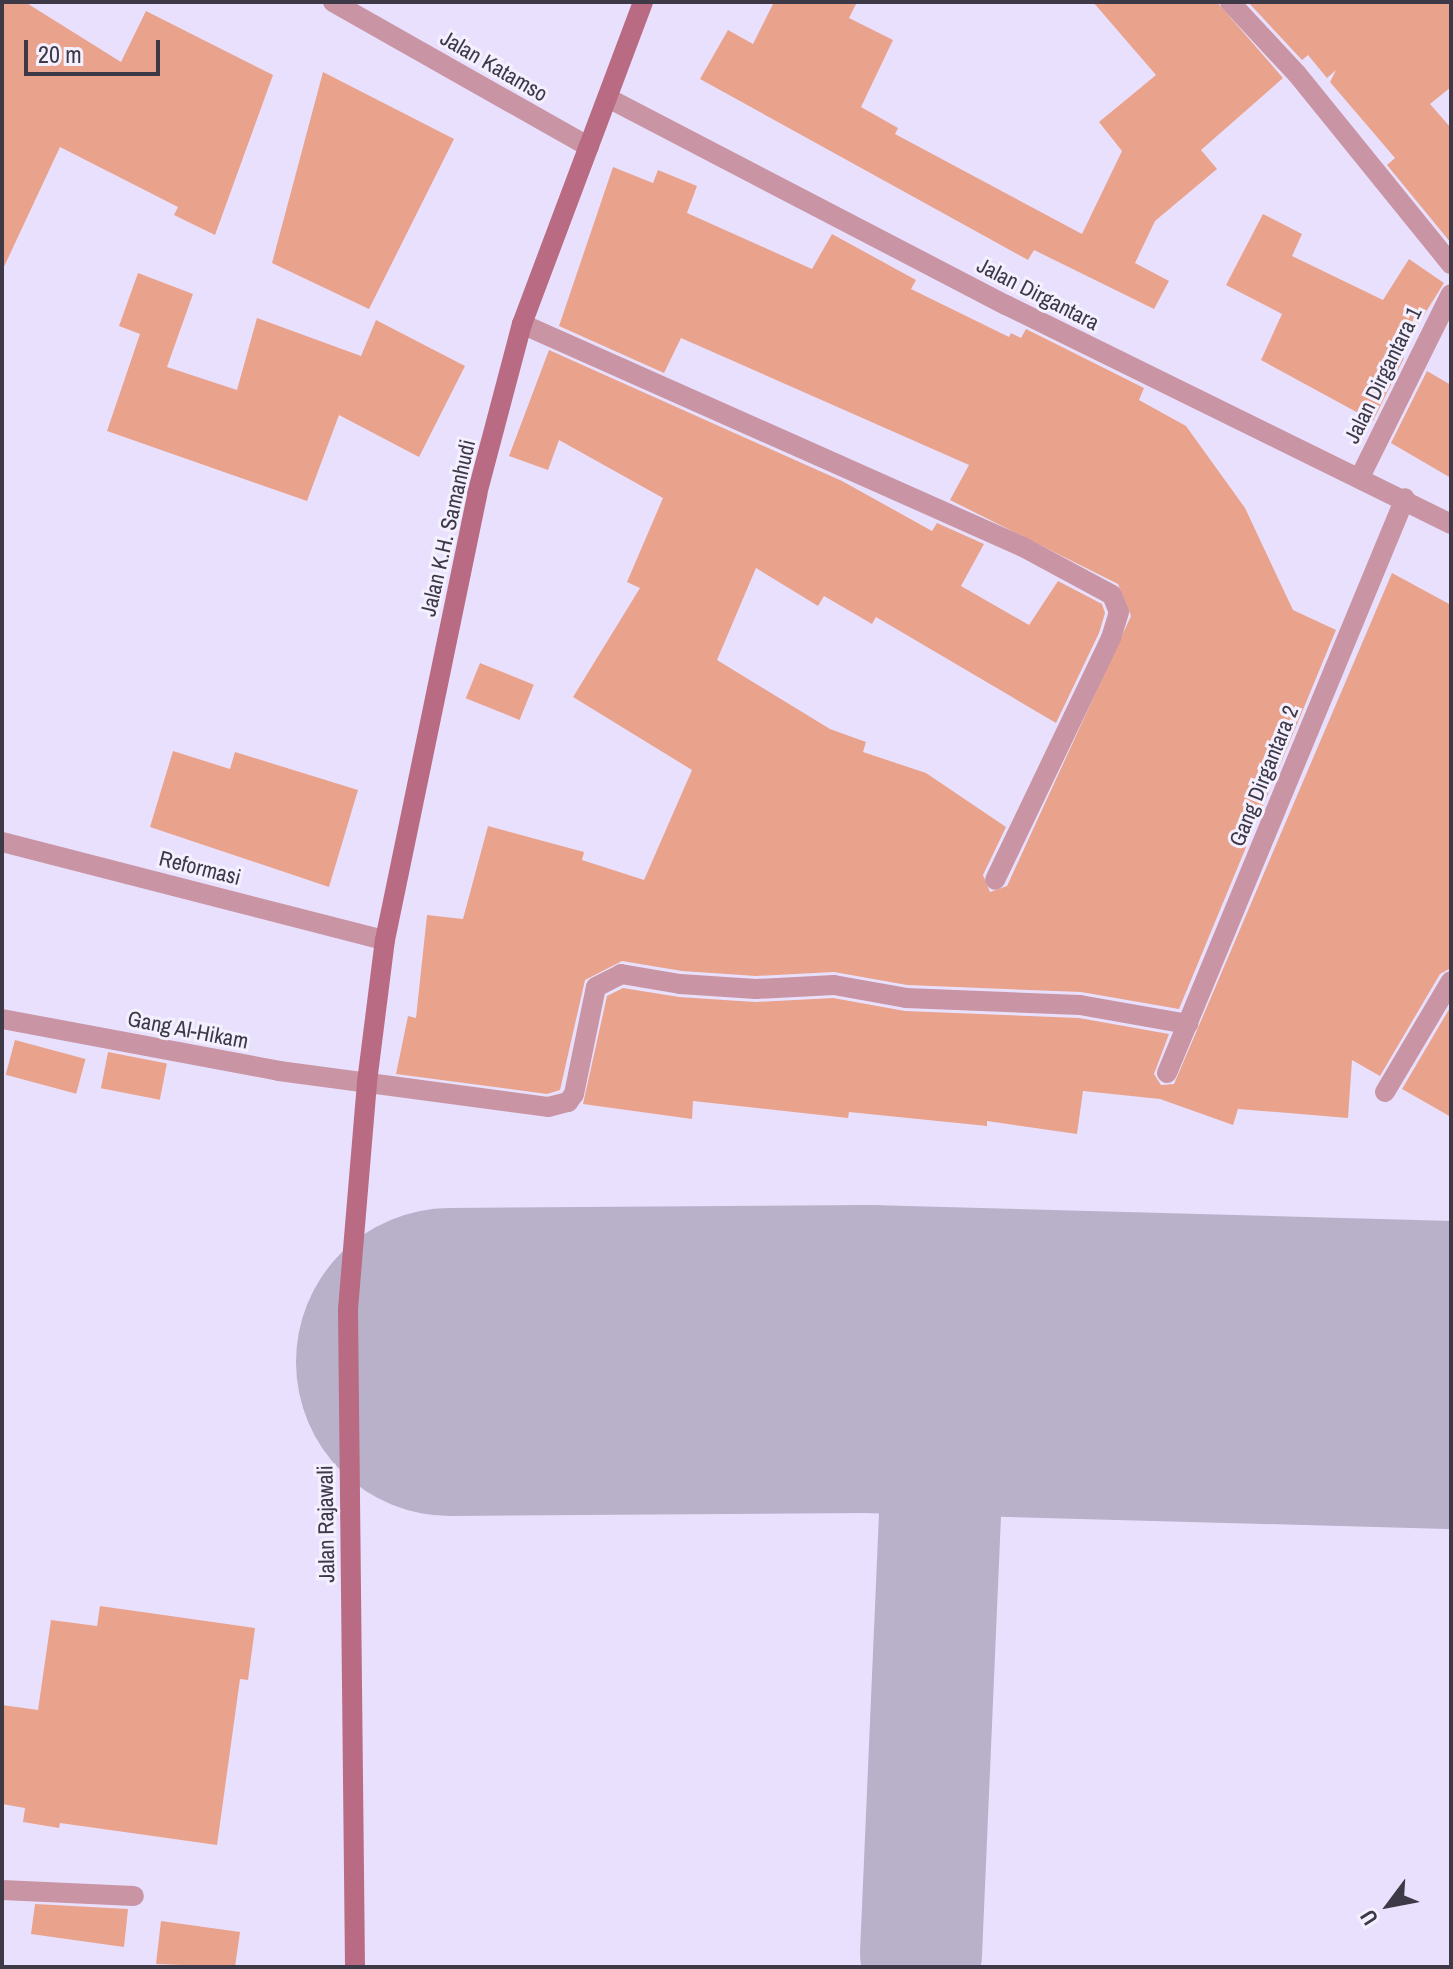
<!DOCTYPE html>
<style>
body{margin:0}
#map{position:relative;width:1453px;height:1969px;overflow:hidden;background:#e9e0fd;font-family:"Archivo Narrow",sans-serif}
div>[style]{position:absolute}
.taxiway>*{height:122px;margin:-61px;padding:0 61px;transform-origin:61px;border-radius:61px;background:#b9b1ca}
.runway>*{height:308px;margin:-154px;padding:0 154px;transform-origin:154px;border-radius:154px;background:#b9b1ca}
.building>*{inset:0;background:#e9a38d;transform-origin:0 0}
.street>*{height:20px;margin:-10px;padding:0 10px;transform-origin:10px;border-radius:10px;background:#c994a3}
.secondary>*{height:20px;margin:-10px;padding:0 10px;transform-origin:10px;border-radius:10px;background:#b86b83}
span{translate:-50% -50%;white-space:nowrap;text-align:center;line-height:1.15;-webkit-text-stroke:6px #f4f0ff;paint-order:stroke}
.street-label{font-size:22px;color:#3d3947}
.frame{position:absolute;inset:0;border:4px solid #3d3947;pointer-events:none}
.north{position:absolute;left:1349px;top:1865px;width:80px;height:80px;-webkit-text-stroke:6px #f4f0ff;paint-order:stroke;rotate:238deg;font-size:22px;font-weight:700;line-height:32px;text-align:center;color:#3d3947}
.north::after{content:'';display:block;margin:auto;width:28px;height:36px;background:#3d3947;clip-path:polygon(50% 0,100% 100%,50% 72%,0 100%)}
.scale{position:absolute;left:24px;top:40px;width:136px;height:36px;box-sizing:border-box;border:4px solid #3d3947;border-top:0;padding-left:10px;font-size:24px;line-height:28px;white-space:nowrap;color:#3d3947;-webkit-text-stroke:6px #f4f0ff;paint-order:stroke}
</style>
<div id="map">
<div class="taxiway">
<i style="left:867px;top:1359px;width:64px;rotate:33.4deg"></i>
<i style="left:920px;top:1394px;width:29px;rotate:56deg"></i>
<i style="left:936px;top:1418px;width:29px;rotate:76deg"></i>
<i style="left:921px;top:1954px;width:508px;rotate:-87.52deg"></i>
<i style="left:943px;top:1446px;width:38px;rotate:-65deg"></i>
<i style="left:959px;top:1412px;width:42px;rotate:-47.9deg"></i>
<i style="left:987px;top:1381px;width:36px;rotate:-30deg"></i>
</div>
<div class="runway">
<i style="left:450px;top:1362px;width:417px;rotate:-0.4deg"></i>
<i style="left:867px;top:1359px;width:584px;rotate:1.57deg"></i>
</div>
<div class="building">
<i style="clip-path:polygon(2px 2px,25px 2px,121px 62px,146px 11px,273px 75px,215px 235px,174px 215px,178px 207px,60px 147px,2px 271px)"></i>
<i style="clip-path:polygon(774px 2px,857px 2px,849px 18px,893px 40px,861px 107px,898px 128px,895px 134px,1082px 234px,1122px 151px,1099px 122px,1156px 75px,1093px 2px,1217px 2px,1283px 78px,1201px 150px,1217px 169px,1155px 221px,1135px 263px,1169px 281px,1154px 309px,1034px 250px,1028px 260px,700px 79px,728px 30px,753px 44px)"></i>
<i style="clip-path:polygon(1248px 2px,1451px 2px,1451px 87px,1430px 104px,1451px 128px,1451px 243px,1387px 165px,1395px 158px,1330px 82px,1336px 70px,1327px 78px,1308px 55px,1302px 60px)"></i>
<i style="clip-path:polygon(323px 72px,454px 139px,369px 309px,272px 263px)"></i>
<i style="clip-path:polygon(613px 167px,653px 183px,658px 170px,697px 186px,687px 213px,812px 269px,832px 234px,916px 280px,911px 289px,1009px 337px,1011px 333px,1021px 338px,1026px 329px,1144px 388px,1139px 400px,1186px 426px,1245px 508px,1293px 610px,1336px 630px,1179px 1009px,1081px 992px,907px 985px,834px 972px,756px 976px,682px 971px,622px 961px,585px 980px,560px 1090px,547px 1094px,396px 1074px,408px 1016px,416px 1018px,427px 915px,463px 919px,488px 826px,584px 852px,582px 860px,644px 880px,692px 770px,573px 697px,640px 588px,627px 582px,663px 498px,559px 440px,548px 470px,509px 456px,549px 350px,842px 481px,932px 531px,937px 523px,984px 544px,961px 586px,1029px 625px,1058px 581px,1102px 604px,1105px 613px,1099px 633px,1056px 723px,876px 617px,872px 624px,824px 596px,818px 606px,756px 568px,717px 660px,830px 729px,866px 742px,863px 752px,926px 773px,1006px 827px,983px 875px,990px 892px,1007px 886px,1131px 616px,1118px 584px,950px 500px,969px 465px,681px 338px,664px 373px,559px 326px)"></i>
<i style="clip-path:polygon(1263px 214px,1302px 234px,1292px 256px,1383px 300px,1409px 259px,1444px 283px,1399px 355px,1404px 358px,1373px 421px,1261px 360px,1282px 314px,1226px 285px)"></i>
<i style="clip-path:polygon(138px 273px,193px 294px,167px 367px,237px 390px,257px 318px,361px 356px,376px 320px,465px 366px,419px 457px,339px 415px,307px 501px,107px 431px,140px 334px,119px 326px)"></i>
<i style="clip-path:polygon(1427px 371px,1451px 385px,1451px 478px,1391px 443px)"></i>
<i style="clip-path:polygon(1392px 573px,1451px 605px,1451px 968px,1440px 974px,1380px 1076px,1352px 1060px,1348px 1118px,1238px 1109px,1233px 1125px,1160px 1099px,1083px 1091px,1077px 1134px,987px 1121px,987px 1126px,849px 1112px,848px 1118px,693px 1101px,692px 1119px,583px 1104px,607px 996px,623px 988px,679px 997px,755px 1002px,833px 998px,905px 1011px,1079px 1018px,1169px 1034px,1154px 1074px,1161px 1085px,1174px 1084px)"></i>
<i style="left:480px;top:663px;width:58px;height:38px;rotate:22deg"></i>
<i style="clip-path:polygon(173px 751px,230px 769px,235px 752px,358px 790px,329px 887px,150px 827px)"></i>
<i style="clip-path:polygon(1451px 1006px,1451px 1117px,1402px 1089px)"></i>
<i style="left:15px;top:1040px;width:73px;height:36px;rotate:15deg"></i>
<i style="left:108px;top:1052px;width:60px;height:37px;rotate:11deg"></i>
<i style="clip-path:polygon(100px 1606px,255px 1628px,248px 1680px,240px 1679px,217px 1845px,60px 1823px,59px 1828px,23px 1822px,25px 1808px,2px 1804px,2px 1705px,38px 1710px,51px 1620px,97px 1626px)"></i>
<i style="clip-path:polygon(35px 1904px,128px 1909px,124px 1947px,31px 1934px)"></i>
<i style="clip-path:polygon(161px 1921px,240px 1932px,235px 1967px,156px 1964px)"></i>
</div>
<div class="street">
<i style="left:333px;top:2px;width:294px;rotate:29.5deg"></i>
<i style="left:1230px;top:2px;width:98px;rotate:47.1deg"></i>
<i style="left:1297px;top:74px;width:245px;rotate:51deg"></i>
<i style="left:608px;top:98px;width:449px;rotate:27.5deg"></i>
<i style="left:1006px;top:305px;width:496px;rotate:26.2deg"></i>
<i style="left:522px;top:324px;width:548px;rotate:23.99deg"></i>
<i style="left:1023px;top:547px;width:101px;rotate:28.3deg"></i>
<i style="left:1112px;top:595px;width:18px;rotate:68deg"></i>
<i style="left:1119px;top:612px;width:27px;rotate:107deg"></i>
<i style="left:1111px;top:638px;width:268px;rotate:115.6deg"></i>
<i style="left:1360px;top:477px;width:204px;rotate:-63.6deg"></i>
<i style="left:2px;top:842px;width:395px;rotate:14.4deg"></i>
<i style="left:2px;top:1019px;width:282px;rotate:10.6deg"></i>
<i style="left:279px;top:1071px;width:271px;rotate:7.6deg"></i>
<i style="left:548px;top:1107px;width:21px;rotate:-14deg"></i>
<i style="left:568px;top:1102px;width:10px;rotate:-53deg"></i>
<i style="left:574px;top:1094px;width:109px;rotate:-78.4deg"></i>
<i style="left:596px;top:987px;width:28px;rotate:-27deg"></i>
<i style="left:621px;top:974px;width:60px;rotate:9.6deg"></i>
<i style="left:680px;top:984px;width:76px;rotate:3.8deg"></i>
<i style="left:756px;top:989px;width:78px;rotate:-2.9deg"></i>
<i style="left:834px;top:985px;width:73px;rotate:10.2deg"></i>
<i style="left:906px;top:998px;width:174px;rotate:2.3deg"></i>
<i style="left:1080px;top:1005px;width:110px;rotate:10deg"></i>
<i style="left:1167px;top:1073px;width:622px;rotate:-67.51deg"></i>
<i style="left:1385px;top:1092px;width:129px;rotate:-59.3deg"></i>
<i style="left:2px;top:1890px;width:132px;rotate:2.6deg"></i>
</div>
<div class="secondary">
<i style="left:355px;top:1967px;width:658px;rotate:-90.61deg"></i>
<i style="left:348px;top:1309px;width:228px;rotate:-85.2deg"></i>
<i style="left:367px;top:1082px;width:143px;rotate:-82.8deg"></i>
<i style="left:385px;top:940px;width:455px;rotate:-78.3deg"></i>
<i style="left:477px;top:494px;width:176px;rotate:-75.2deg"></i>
<i style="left:522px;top:324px;width:344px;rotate:-69.4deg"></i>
</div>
<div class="street-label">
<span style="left:494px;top:66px;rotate:30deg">Jalan Katamso</span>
<span style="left:1038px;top:294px;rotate:27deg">Jalan Dirgantara</span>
<span style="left:1383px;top:375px;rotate:-64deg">Jalan Dirgantara 1</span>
<span style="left:448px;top:528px;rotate:-77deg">Jalan K.H. Samanhudi</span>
<span style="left:1264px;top:776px;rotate:-68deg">Gang Dirgantara 2</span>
<span style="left:200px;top:868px;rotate:14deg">Reformasi</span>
<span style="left:188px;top:1030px;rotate:11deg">Gang Al-Hikam</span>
<span style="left:326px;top:1524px;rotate:-91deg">Jalan Rajawali</span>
</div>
<div class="frame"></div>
<div class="north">U</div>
<div class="scale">20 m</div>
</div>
